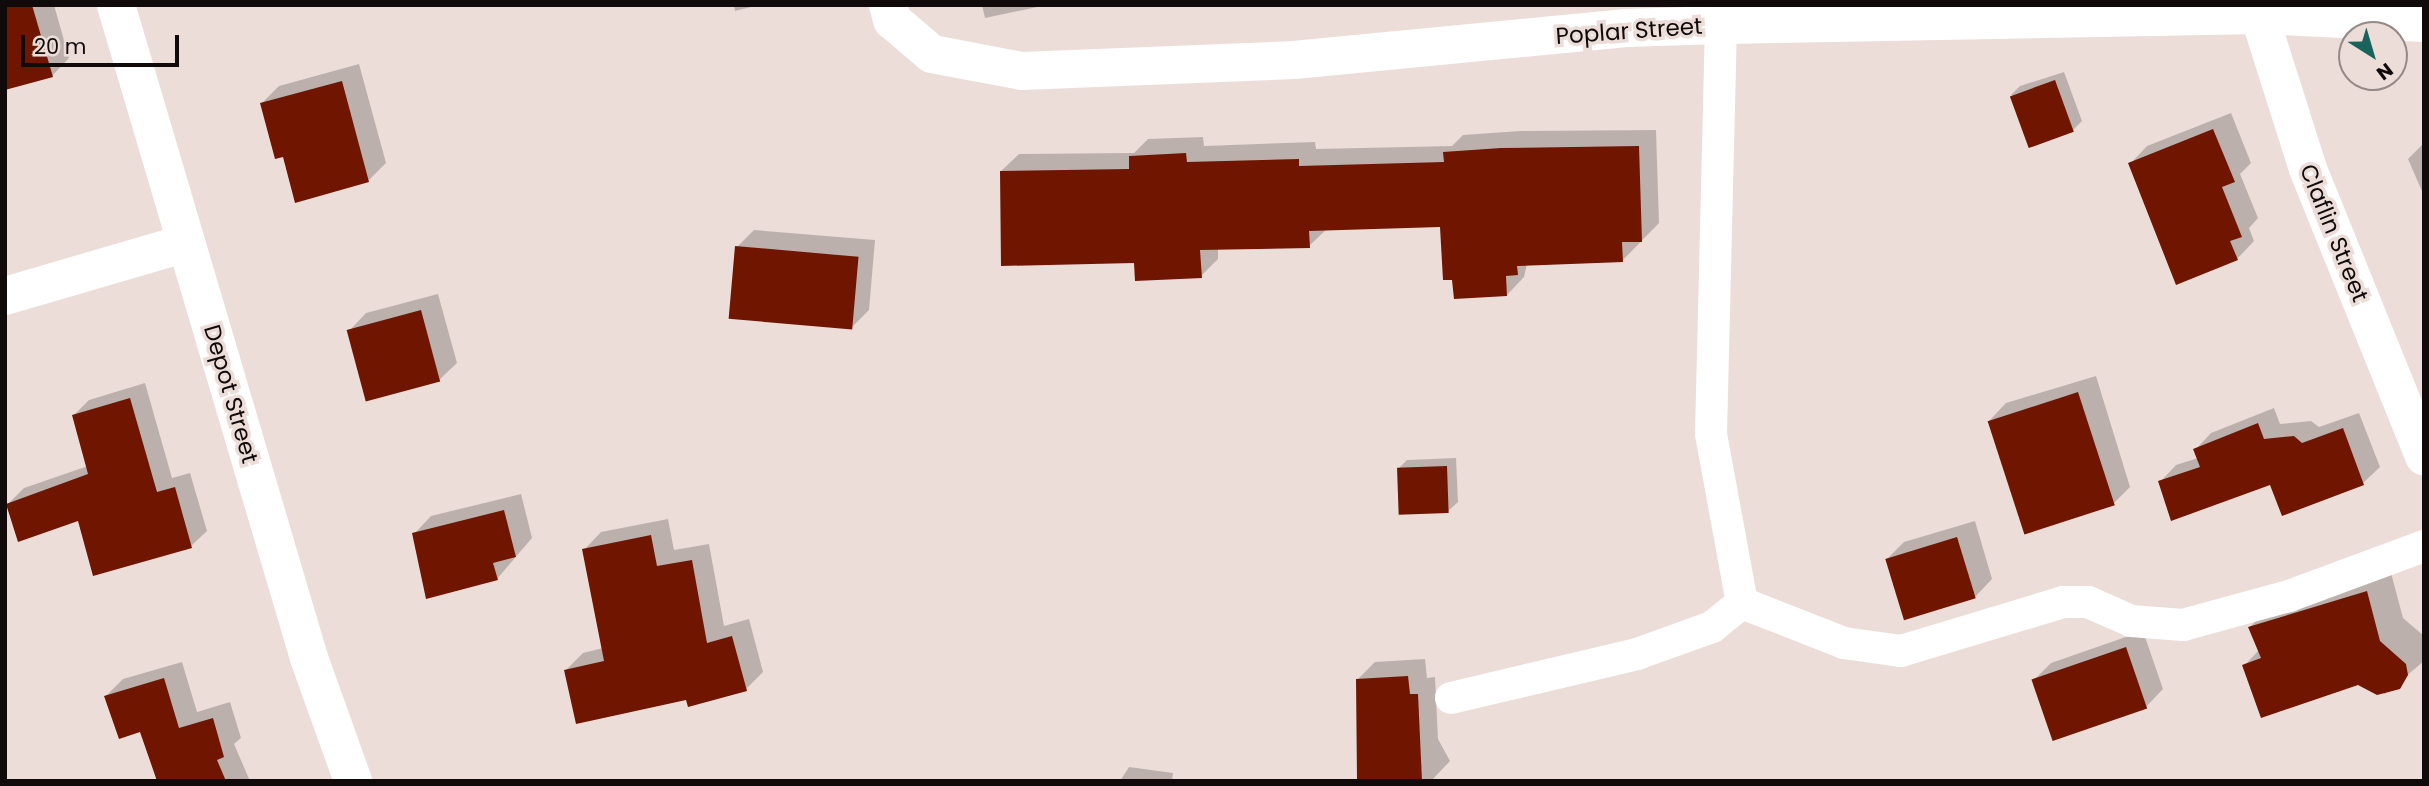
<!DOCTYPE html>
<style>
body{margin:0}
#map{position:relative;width:2429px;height:786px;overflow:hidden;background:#ecddd9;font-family:Poppins,sans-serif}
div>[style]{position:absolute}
.shadow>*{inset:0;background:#0003}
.building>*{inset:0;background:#6f1500;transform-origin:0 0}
.lane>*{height:32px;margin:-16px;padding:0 16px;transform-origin:16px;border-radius:16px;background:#fff}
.street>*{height:38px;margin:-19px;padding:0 19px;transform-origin:19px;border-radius:19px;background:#fff}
.secondary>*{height:38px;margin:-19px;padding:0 19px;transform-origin:19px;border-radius:19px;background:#fff}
span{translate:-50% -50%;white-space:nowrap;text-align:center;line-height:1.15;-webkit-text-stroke:7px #ecddd9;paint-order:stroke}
.street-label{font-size:23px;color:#100b0a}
.frame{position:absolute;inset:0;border:7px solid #100b0a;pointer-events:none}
.north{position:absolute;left:2338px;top:21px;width:70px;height:70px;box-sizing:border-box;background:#ecddd9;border:2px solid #948986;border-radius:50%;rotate:143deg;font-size:19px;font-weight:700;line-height:28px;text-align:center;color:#100b0a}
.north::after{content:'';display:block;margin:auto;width:24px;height:32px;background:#18645c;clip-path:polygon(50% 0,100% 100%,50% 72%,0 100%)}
.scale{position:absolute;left:21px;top:35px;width:158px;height:32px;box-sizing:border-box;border:4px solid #100b0a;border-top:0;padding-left:9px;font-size:21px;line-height:24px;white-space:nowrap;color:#100b0a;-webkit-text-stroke:5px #ecddd9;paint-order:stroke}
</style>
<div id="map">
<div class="shadow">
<i style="clip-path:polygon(29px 5px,54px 5px,69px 58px,52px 76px)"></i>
<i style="clip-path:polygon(734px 5px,759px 5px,735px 11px)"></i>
<i style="clip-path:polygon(982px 5px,1047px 5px,985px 18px)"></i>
<i style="clip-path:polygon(359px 64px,386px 163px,368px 181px,284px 155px,262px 103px,279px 86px)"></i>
<i style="clip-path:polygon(2064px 72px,2082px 121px,2073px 130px,2011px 95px,2020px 86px)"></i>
<i style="clip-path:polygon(2231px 113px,2251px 163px,2240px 174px,2258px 218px,2249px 228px,2254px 241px,2237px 259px,2130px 164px,2147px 146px)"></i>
<i style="clip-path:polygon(1656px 130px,1659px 223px,1622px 261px,1527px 264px,1524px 277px,1507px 295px,1442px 225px,1327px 229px,1309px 246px,1218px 248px,1218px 259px,1201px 276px,1135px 261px,1001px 171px,1019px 154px,1134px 153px,1148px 139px,1203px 137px,1204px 146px,1315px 142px,1316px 149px,1452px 146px,1463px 135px,1520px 131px)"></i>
<i style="clip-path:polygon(2424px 143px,2424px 196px,2408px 159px)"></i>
<i style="clip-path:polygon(754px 230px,875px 240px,869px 310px,852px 327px,737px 247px)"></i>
<i style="clip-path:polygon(438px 294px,457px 363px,439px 380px,349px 331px,366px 313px)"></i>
<i style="clip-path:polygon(2096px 376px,2130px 487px,2113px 504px,1989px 421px,2006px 403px)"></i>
<i style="clip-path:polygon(145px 383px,172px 478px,190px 473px,207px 531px,191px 546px,8px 504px,24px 488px,88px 466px,73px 416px,89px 400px)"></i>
<i style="clip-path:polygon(2274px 408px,2280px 424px,2311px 421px,2319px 427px,2359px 413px,2380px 467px,2363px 483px,2283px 514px,2272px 483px,2160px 482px,2176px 465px,2198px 458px,2195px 450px,2211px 433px)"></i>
<i style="clip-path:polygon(1456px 458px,1458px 502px,1448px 511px,1398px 469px,1407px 460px)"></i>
<i style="clip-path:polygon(521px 494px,532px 538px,497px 579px,414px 534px,431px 516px)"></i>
<i style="clip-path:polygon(668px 519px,674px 550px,709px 544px,724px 626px,749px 619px,763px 672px,746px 689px,687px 697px,566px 670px,583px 653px,603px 648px,584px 550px,601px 532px)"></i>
<i style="clip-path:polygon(1975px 521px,1992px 579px,1975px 597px,1887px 559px,1904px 542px)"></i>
<i style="clip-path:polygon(2390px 569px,2403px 618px,2424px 636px,2424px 661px,2385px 694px,2358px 683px,2244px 666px,2259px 650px,2250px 627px,2273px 604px)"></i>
<i style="clip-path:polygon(2143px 631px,2163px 689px,2146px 707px,2034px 680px,2051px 663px)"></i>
<i style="clip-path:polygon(1425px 659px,1427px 678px,1435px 677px,1438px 739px,1450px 761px,1431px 781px,1357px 781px,1358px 679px,1375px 662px)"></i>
<i style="clip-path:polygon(182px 662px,197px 712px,230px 702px,241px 738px,234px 744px,250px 781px,159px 781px,141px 729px,106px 696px,123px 679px)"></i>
<i style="clip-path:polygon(1129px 767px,1173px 773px,1172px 781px,1120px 781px)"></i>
</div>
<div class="building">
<i style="clip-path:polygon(5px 5px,32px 5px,53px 77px,5px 90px)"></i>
<i style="left:2055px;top:80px;width:55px;height:48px;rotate:70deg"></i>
<i style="clip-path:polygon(342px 81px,369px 182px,295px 203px,283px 157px,275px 159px,260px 103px)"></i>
<i style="clip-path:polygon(2213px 129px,2235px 182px,2222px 187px,2242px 237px,2230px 241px,2238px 260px,2176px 285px,2128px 163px)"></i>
<i style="clip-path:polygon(1639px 146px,1642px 242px,1622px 242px,1623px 262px,1517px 266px,1518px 275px,1506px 276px,1507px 296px,1454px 299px,1452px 280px,1443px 280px,1440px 227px,1309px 231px,1310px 248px,1200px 250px,1202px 278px,1135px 281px,1134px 263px,1001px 266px,1000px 171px,1129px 169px,1129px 156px,1186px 153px,1187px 162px,1299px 159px,1299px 166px,1444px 162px,1443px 152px,1501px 148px)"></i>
<i style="left:735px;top:246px;width:124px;height:73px;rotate:5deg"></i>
<i style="left:421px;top:310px;width:74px;height:77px;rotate:75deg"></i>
<i style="left:2078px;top:392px;width:119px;height:95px;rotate:72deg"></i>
<i style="clip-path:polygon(130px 398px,157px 492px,175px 487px,192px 548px,93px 576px,78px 521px,18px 542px,6px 504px,88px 474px,72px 415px)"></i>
<i style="clip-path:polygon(2258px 423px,2264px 439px,2294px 436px,2302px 443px,2343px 428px,2364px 485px,2282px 516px,2270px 485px,2171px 521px,2158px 481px,2200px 467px,2193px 449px)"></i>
<i style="left:1447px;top:466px;width:47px;height:50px;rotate:88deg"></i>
<i style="clip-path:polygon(504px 510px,516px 557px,493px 563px,498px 580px,426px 599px,412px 533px)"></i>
<i style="clip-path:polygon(651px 535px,657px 566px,692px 560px,707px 643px,732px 636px,747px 691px,688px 707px,686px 700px,576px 724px,564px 670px,604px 661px,582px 549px)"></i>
<i style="left:1957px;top:537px;width:64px;height:75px;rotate:73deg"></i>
<i style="clip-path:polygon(2367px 591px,2380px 641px,2406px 664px,2408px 675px,2400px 689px,2377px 695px,2358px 685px,2261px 718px,2242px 665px,2261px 658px,2248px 627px)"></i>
<i style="left:2126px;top:647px;width:65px;height:100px;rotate:71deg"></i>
<i style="clip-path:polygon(1408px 676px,1410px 694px,1418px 694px,1422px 781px,1357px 781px,1356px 679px)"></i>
<i style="clip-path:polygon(164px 678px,179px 728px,213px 718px,224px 757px,217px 760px,226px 781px,157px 781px,140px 732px,119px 739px,104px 696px)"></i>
</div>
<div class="lane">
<i style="left:1742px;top:603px;width:110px;rotate:21.4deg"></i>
<i style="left:1844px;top:643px;width:58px;rotate:8deg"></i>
<i style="left:1901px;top:651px;width:169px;rotate:-16.8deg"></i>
<i style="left:2063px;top:602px;width:25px"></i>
<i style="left:2088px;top:602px;width:47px;rotate:23.8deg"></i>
<i style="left:2131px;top:621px;width:52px;rotate:4.4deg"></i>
<i style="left:2183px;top:625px;width:110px;rotate:-15.3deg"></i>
<i style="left:2289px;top:596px;width:144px;rotate:-20.3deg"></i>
<i style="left:1451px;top:698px;width:191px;rotate:-13.3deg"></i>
<i style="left:1637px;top:654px;width:80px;rotate:-19.8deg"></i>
<i style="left:1712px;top:627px;width:38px;rotate:-39deg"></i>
<i style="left:1742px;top:603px;width:172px;rotate:-100.4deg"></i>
<i style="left:1711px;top:434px;width:409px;rotate:-88.6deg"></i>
</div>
<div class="street">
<i style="left:888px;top:5px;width:16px;rotate:75deg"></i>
<i style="left:892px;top:20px;width:52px;rotate:40.4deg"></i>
<i style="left:932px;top:54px;width:92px;rotate:10.7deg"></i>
<i style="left:1022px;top:71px;width:272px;rotate:-2.3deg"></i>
<i style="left:1294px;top:60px;width:334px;rotate:-5.5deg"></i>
<i style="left:1626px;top:28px;width:95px;rotate:-1.8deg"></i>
<i style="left:1721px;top:25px;width:538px;rotate:-1.06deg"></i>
<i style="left:2259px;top:15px;width:165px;rotate:2.8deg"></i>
<i style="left:2256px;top:5px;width:172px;rotate:72.4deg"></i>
<i style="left:2308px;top:169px;width:310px;rotate:68deg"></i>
<i style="left:5px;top:296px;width:189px;rotate:-16.3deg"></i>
</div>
<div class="secondary">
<i style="left:116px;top:5px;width:681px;rotate:73.53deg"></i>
<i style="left:309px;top:658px;width:131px;rotate:70.3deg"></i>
</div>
<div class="street-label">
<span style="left:1629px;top:31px;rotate:-4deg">Poplar Street</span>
<span style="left:2334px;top:233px;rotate:68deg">Claflin Street</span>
<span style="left:231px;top:394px;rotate:74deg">Depot Street</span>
</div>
<div class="frame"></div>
<div class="north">N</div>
<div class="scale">20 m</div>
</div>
